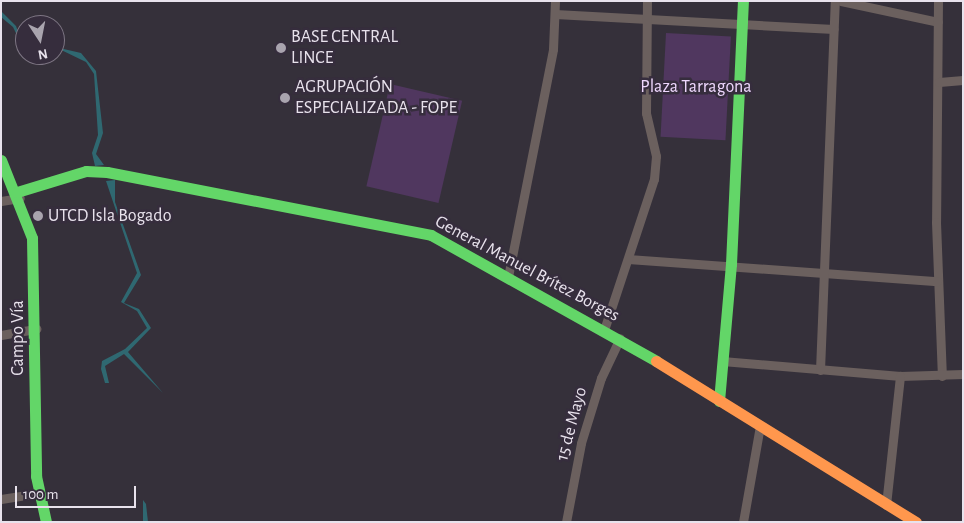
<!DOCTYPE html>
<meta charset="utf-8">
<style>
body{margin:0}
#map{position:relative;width:964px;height:523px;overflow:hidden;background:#35303a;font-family:"Alegreya Sans",sans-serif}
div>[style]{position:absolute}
.green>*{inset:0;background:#50375f;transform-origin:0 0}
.water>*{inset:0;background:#2f6871}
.street>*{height:9px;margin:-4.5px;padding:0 4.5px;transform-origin:4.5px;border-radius:4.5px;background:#6b605e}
.fast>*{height:11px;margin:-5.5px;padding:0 5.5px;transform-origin:5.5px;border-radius:5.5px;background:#63d668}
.slow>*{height:11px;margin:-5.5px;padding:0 5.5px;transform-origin:5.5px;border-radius:5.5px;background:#ff974d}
.dots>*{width:14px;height:14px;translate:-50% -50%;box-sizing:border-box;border:2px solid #362d3d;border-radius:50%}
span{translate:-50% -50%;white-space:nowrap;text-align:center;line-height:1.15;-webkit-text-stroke:5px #362d3d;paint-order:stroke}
.poi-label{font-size:18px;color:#e8e2ec}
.left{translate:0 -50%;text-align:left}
.park-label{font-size:18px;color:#eed7fd}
.street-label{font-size:18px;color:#e8e2ec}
.frame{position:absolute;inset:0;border:2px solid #e8e2ec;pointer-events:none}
.north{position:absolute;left:15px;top:15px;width:50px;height:50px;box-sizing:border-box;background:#362d3d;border:1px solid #7d7583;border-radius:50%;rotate:169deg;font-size:14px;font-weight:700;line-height:20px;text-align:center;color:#e8e2ec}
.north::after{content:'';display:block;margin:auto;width:18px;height:22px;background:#a9a4ae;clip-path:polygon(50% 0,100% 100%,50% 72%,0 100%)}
.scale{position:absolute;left:15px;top:486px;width:121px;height:22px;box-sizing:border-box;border:2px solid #e8e2ec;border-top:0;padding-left:6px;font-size:15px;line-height:18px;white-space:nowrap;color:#e8e2ec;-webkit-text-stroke:4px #362d3d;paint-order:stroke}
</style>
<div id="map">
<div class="green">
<i style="left:666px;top:33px;width:65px;height:104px;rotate:3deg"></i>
<i style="left:390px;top:84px;width:74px;height:105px;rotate:13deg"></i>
</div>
<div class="water">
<i style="clip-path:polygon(1px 11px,16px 26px,25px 52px,13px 27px,1px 17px)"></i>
<i style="clip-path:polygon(55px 47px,81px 53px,96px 71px,103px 133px,96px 154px,104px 165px,95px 166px,92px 153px,98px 135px,94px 74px,86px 62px)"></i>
<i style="clip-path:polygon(115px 180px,115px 202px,141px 275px,124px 303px,139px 309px,151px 328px,128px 352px,163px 393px,124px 354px,105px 366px,109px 383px,105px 383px,101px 369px,102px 361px,125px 349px,147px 328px,137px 311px,121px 302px,137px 273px,106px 181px)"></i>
<i style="clip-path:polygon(143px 500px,146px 504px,148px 522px,143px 522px)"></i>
</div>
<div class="street">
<i style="left:841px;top:1px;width:99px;rotate:12.2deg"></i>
<i style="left:938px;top:1px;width:221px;rotate:90.5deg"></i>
<i style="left:936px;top:222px;width:154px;rotate:87.8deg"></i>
<i style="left:555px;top:14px;width:279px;rotate:3.1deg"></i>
<i style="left:939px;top:82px;width:24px;rotate:-5deg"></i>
<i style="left:1px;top:201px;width:19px;rotate:-9deg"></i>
<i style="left:628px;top:259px;width:310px;rotate:4.1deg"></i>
<i style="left:508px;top:277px;width:232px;rotate:-78.8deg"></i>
<i style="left:553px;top:49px;width:48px;rotate:-87.6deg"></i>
<i style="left:604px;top:330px;width:159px;rotate:-71.7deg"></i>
<i style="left:654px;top:179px;width:23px;rotate:-85deg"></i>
<i style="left:656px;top:156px;width:44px;rotate:-103.1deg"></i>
<i style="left:646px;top:113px;width:112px;rotate:-89.5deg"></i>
<i style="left:1px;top:335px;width:36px;rotate:-10deg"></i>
<i style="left:722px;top:361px;width:179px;rotate:4.8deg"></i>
<i style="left:900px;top:376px;width:63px;rotate:-1.8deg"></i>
<i style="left:820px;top:370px;width:369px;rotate:-87.7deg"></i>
<i style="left:1px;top:499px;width:36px;rotate:-9deg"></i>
<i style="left:886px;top:505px;width:130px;rotate:-83.8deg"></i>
<i style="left:566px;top:522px;width:80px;rotate:-79.2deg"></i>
<i style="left:581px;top:443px;width:68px;rotate:-72.9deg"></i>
<i style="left:601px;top:378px;width:44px;rotate:-64.6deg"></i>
<i style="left:743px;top:522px;width:97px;rotate:-80deg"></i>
</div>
<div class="fast">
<i style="left:1px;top:160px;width:84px;rotate:68.3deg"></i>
<i style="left:32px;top:238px;width:238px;rotate:89deg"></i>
<i style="left:36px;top:476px;width:47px;rotate:77.7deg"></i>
<i style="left:17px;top:192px;width:72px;rotate:-16.9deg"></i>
<i style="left:86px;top:171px;width:21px;rotate:3deg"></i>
<i style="left:107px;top:172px;width:330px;rotate:11deg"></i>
<i style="left:431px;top:235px;width:258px;rotate:29.2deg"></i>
<i style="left:719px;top:401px;width:138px;rotate:-85deg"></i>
<i style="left:731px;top:264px;width:263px;rotate:-87.4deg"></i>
</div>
<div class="slow">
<i style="left:656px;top:361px;width:306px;rotate:31.8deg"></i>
</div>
<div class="dots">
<i style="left:281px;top:48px;background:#a9a4ae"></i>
<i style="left:285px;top:98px;background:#a9a4ae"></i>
<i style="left:38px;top:216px;background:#a9a4ae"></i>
</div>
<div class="poi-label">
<span class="left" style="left:291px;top:48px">BASE CENTRAL<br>LINCE</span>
<span class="left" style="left:295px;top:98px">AGRUPACIÓN<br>ESPECIALIZADA - FOPE</span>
<span class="left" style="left:48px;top:216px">UTCD Isla Bogado</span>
</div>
<div class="park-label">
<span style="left:696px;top:87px">Plaza Tarragona</span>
</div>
<div class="street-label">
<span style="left:527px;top:269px;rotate:28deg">General Manuel Brítez Borges</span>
<span style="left:18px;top:338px;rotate:-90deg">Campo Vía</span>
<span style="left:572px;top:424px;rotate:-75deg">15 de Mayo</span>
</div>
<div class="frame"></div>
<div class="north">N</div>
<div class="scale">100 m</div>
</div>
